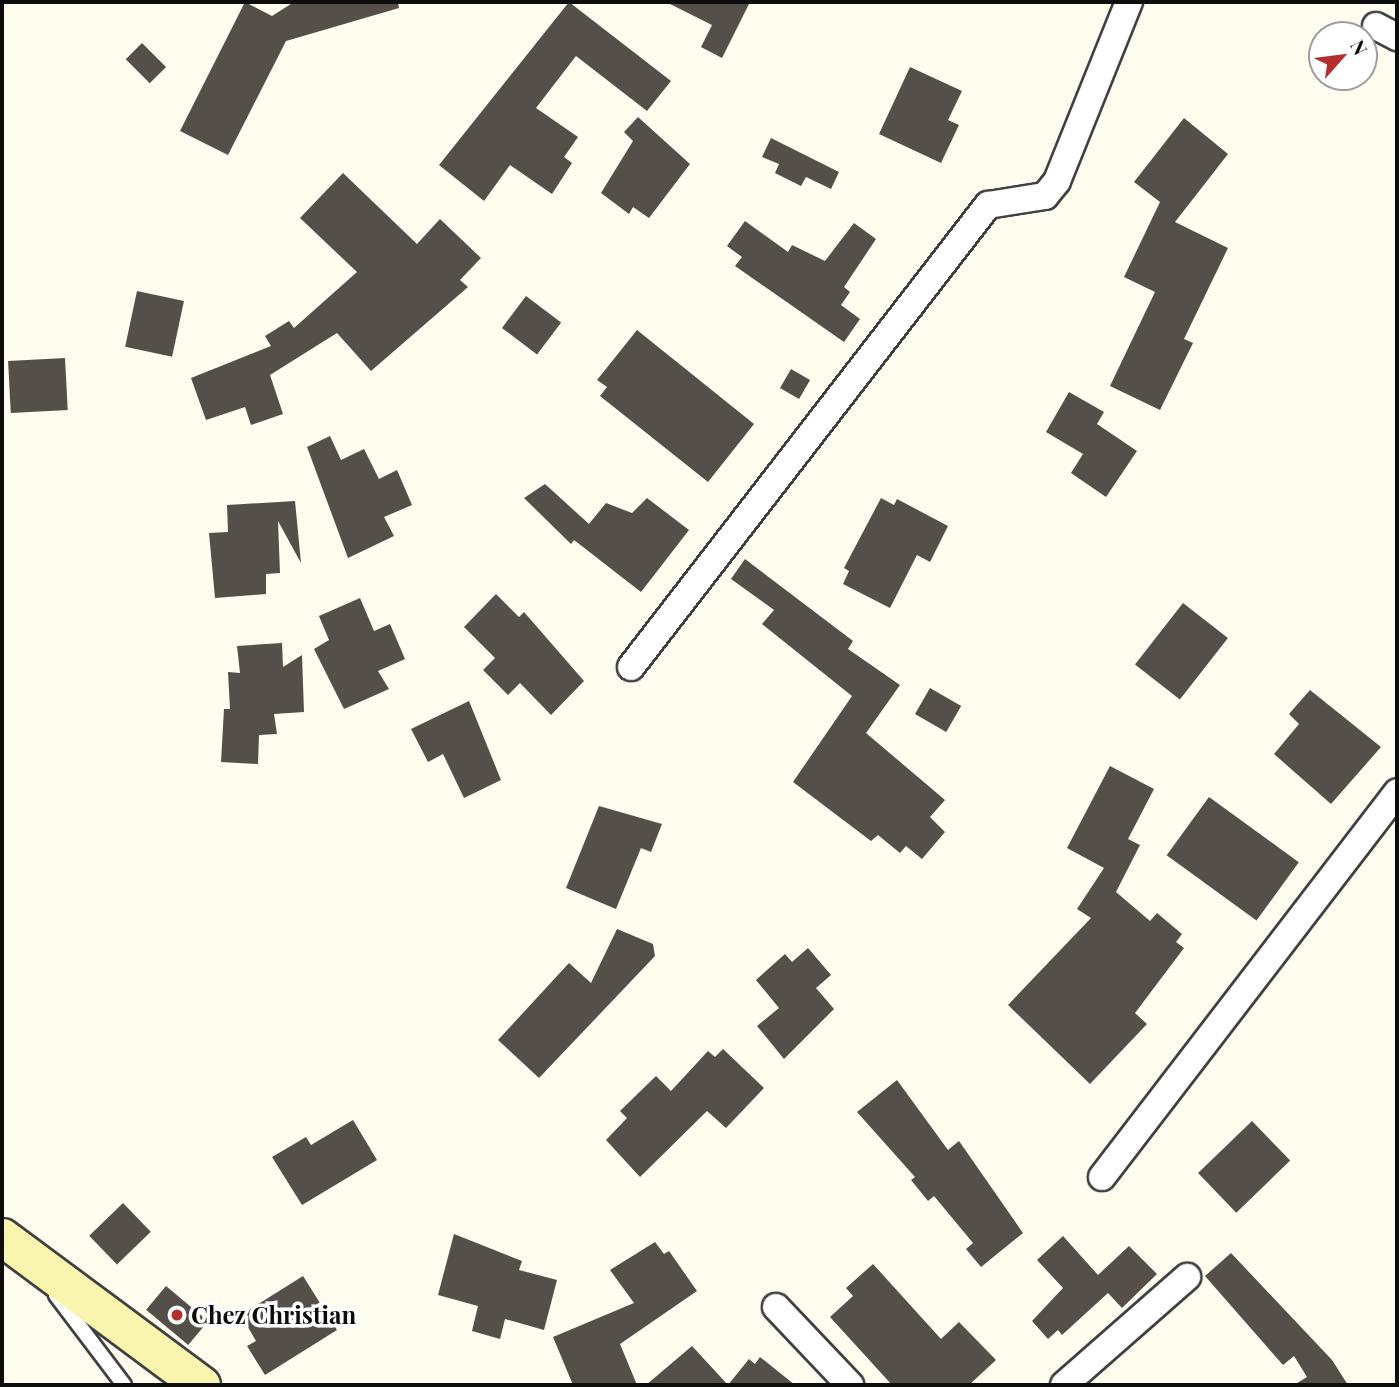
<!DOCTYPE html>
<style>
body{margin:0}
#map{position:relative;width:1399px;height:1387px;overflow:hidden;background:#fefbef;font-family:"Playfair Display",serif}
div>[style]{position:absolute}
.building>*{inset:0;background:#554f4a;transform-origin:0 0}
.roads{filter:drop-shadow(2px 0 #404040) drop-shadow(-2px 0 #404040) drop-shadow(0 2px #404040) drop-shadow(0 -2px #404040)}
.lane>*{height:14px;margin:-7px;padding:0 7px;transform-origin:7px;border-radius:7px;background:#fff}
.street>*{height:26px;margin:-13px;padding:0 13px;transform-origin:13px;border-radius:13px;background:#fff}
.secondary>*{height:37px;margin:-18.5px;padding:0 18.5px;transform-origin:18.5px;border-radius:18.5px;background:#f9f4ae}
.dots>*{width:19px;height:19px;translate:-50% -50%;box-sizing:border-box;border:4px solid #fff;border-radius:50%}
span{translate:-50% -50%;white-space:nowrap;text-align:center;line-height:1.15;-webkit-text-stroke:7px #fff;paint-order:stroke}
.poi-label{font-size:24px;color:#0d0d0d;font-weight:700}
.left{translate:0 -50%;text-align:left}
.frame{position:absolute;inset:0;border:4px solid #0d0d0d;pointer-events:none}
.north{position:absolute;left:1308px;top:21px;width:70px;height:70px;box-sizing:border-box;background:#fff;border:2px solid #9e9e9e;border-radius:50%;rotate:62deg;font-size:19px;font-weight:700;line-height:28px;text-align:center;color:#0d0d0d}
.north::after{content:'';display:block;margin:auto;width:24px;height:32px;background:#b32f30;clip-path:polygon(50% 0,100% 100%,50% 72%,0 100%)}
</style>
<div id="map">
<div class="building">
<i style="clip-path:polygon(245px 2px,272px 16px,294px 2px,398px 2px,399px 8px,286px 41px,228px 155px,180px 131px)"></i>
<i style="clip-path:polygon(569px 2px,671px 81px,647px 111px,576px 56px,536px 108px,578px 137px,564px 157px,572px 163px,552px 194px,510px 165px,484px 201px,439px 165px)"></i>
<i style="clip-path:polygon(666px 2px,750px 2px,722px 58px,701px 47px,712px 25px)"></i>
<i style="left:142px;top:43px;width:34px;height:23px;rotate:45deg"></i>
<i style="clip-path:polygon(910px 67px,962px 91px,948px 120px,959px 125px,941px 163px,879px 134px)"></i>
<i style="clip-path:polygon(638px 117px,690px 164px,649px 218px,633px 207px,629px 214px,601px 193px,633px 141px,624px 132px)"></i>
<i style="clip-path:polygon(1184px 118px,1228px 154px,1175px 222px,1228px 248px,1184px 339px,1193px 343px,1160px 410px,1110px 386px,1155px 292px,1124px 277px,1160px 202px,1134px 182px)"></i>
<i style="clip-path:polygon(771px 138px,839px 172px,831px 189px,806px 177px,801px 186px,775px 173px,779px 164px,762px 157px)"></i>
<i style="clip-path:polygon(343px 173px,417px 244px,440px 219px,481px 258px,460px 280px,468px 287px,371px 371px,337px 333px,270px 375px,283px 414px,251px 425px,245px 407px,206px 420px,191px 378px,271px 346px,265px 336px,289px 321px,294px 328px,357px 272px,300px 218px)"></i>
<i style="clip-path:polygon(745px 221px,788px 252px,792px 245px,825px 261px,854px 223px,876px 239px,844px 287px,850px 292px,841px 305px,860px 319px,844px 342px,735px 266px,742px 257px,727px 246px)"></i>
<i style="left:137px;top:291px;width:48px;height:57px;rotate:12deg"></i>
<i style="left:526px;top:296px;width:44px;height:40px;rotate:37deg"></i>
<i style="clip-path:polygon(637px 330px,754px 424px,708px 482px,600px 396px,607px 387px,597px 380px)"></i>
<i style="left:65px;top:358px;width:52px;height:57px;rotate:87deg"></i>
<i style="left:791px;top:369px;width:22px;height:22px;rotate:30deg"></i>
<i style="clip-path:polygon(1069px 392px,1104px 412px,1097px 424px,1137px 451px,1106px 497px,1071px 473px,1083px 454px,1046px 432px)"></i>
<i style="clip-path:polygon(330px 436px,341px 460px,364px 449px,379px 479px,397px 470px,412px 505px,384px 517px,394px 536px,348px 558px,307px 447px)"></i>
<i style="clip-path:polygon(545px 484px,589px 524px,606px 503px,632px 513px,647px 498px,689px 530px,641px 592px,574px 540px,571px 544px,524px 498px)"></i>
<i style="clip-path:polygon(881px 498px,894px 505px,897px 499px,948px 526px,930px 562px,917px 555px,890px 608px,843px 584px,849px 571px,844px 568px)"></i>
<i style="clip-path:polygon(295px 501px,301px 563px,278px 521px,280px 573px,266px 574px,266px 594px,215px 598px,209px 533px,228px 532px,227px 505px)"></i>
<i style="clip-path:polygon(745px 559px,853px 641px,848px 649px,900px 685px,866px 733px,945px 800px,930px 817px,945px 832px,922px 859px,906px 846px,900px 853px,878px 835px,871px 841px,793px 782px,852px 696px,762px 624px,774px 610px,731px 579px)"></i>
<i style="clip-path:polygon(496px 594px,519px 617px,524px 612px,584px 681px,551px 715px,520px 683px,508px 695px,483px 670px,495px 658px,464px 627px)"></i>
<i style="clip-path:polygon(360px 598px,374px 631px,390px 624px,405px 659px,378px 671px,389px 689px,344px 709px,314px 649px,329px 640px,319px 616px)"></i>
<i style="left:1183px;top:603px;width:57px;height:78px;rotate:38deg"></i>
<i style="clip-path:polygon(282px 643px,283px 667px,302px 655px,304px 712px,274px 714px,277px 734px,259px 735px,258px 764px,221px 762px,224px 709px,230px 709px,228px 672px,240px 673px,237px 646px)"></i>
<i style="left:930px;top:688px;width:36px;height:30px;rotate:30deg"></i>
<i style="clip-path:polygon(1310px 690px,1381px 747px,1331px 804px,1274px 754px,1299px 724px,1289px 714px)"></i>
<i style="clip-path:polygon(469px 701px,501px 780px,464px 798px,443px 754px,428px 762px,411px 729px)"></i>
<i style="clip-path:polygon(1110px 766px,1154px 789px,1128px 839px,1140px 845px,1116px 892px,1150px 921px,1157px 913px,1182px 934px,1176px 942px,1184px 948px,1135px 1013px,1147px 1024px,1090px 1084px,1008px 1005px,1091px 918px,1077px 909px,1104px 868px,1067px 848px)"></i>
<i style="left:1209px;top:797px;width:111px;height:72px;rotate:36deg"></i>
<i style="clip-path:polygon(599px 806px,662px 824px,651px 852px,641px 848px,616px 909px,566px 888px)"></i>
<i style="clip-path:polygon(617px 929px,653px 944px,655px 956px,539px 1078px,498px 1040px,569px 963px,591px 983px)"></i>
<i style="clip-path:polygon(808px 948px,831px 975px,816px 988px,834px 1009px,784px 1059px,757px 1026px,779px 1008px,756px 980px,785px 954px,792px 962px)"></i>
<i style="clip-path:polygon(723px 1049px,764px 1088px,726px 1128px,707px 1111px,640px 1177px,606px 1140px,627px 1118px,620px 1111px,656px 1076px,671px 1091px,708px 1051px,715px 1057px)"></i>
<i style="clip-path:polygon(897px 1080px,948px 1150px,959px 1141px,1023px 1233px,981px 1267px,966px 1249px,973px 1243px,934px 1196px,928px 1201px,911px 1180px,915px 1177px,857px 1112px)"></i>
<i style="clip-path:polygon(353px 1120px,377px 1160px,302px 1205px,272px 1157px,306px 1137px,311px 1145px)"></i>
<i style="left:1252px;top:1121px;width:55px;height:75px;rotate:46deg"></i>
<i style="left:123px;top:1203px;width:40px;height:47px;rotate:46deg"></i>
<i style="clip-path:polygon(454px 1234px,522px 1261px,519px 1270px,557px 1280px,544px 1330px,505px 1319px,500px 1339px,472px 1331px,478px 1306px,438px 1295px)"></i>
<i style="clip-path:polygon(1063px 1236px,1098px 1275px,1129px 1246px,1157px 1274px,1122px 1308px,1108px 1293px,1062px 1335px,1058px 1330px,1048px 1339px,1032px 1321px,1063px 1288px,1037px 1260px)"></i>
<i style="clip-path:polygon(655px 1242px,664px 1254px,669px 1251px,697px 1291px,620px 1344px,637px 1385px,573px 1385px,553px 1337px,634px 1303px,610px 1270px)"></i>
<i style="clip-path:polygon(1231px 1253px,1332px 1360px,1348px 1385px,1294px 1385px,1307px 1377px,1294px 1356px,1283px 1365px,1205px 1276px)"></i>
<i style="clip-path:polygon(873px 1264px,941px 1339px,959px 1322px,996px 1360px,969px 1385px,892px 1385px,830px 1317px,853px 1296px,846px 1288px)"></i>
<i style="clip-path:polygon(303px 1276px,337px 1330px,265px 1375px,247px 1346px,256px 1341px,241px 1315px)"></i>
<i style="left:166px;top:1286px;width:55px;height:31px;rotate:40deg"></i>
<i style="clip-path:polygon(692px 1346px,728px 1385px,646px 1385px)"></i>
<i style="clip-path:polygon(760px 1357px,795px 1385px,728px 1385px,749px 1359px,755px 1364px)"></i>
</div>
<div class="roads">
<div class="lane">
<i style="left:56px;top:1295px;width:113px;rotate:52.9deg"></i>
</div>
<div class="street">
<i style="left:1376px;top:26px;width:24px;rotate:28deg"></i>
<i style="left:631px;top:667px;width:584px;rotate:-52.31deg"></i>
<i style="left:988px;top:205px;width:58px;rotate:-9deg"></i>
<i style="left:1045px;top:196px;width:19px;rotate:-51deg"></i>
<i style="left:1057px;top:181px;width:193px;rotate:-68.1deg"></i>
<i style="left:1102px;top:1177px;width:485px;rotate:-52.5deg"></i>
<i style="left:776px;top:1307px;width:108px;rotate:46.5deg"></i>
<i style="left:1064px;top:1385px;width:164px;rotate:-41.3deg"></i>
</div>
<div class="secondary">
<i style="left:2px;top:1237px;width:248px;rotate:36.6deg"></i>
</div>
</div>
<div class="dots">
<i style="left:177px;top:1315px;background:#b32f30"></i>
</div>
<div class="poi-label">
<span class="left" style="left:191px;top:1315px">Chez Christian</span>
</div>
<div class="frame"></div>
<div class="north">N</div>
</div>
